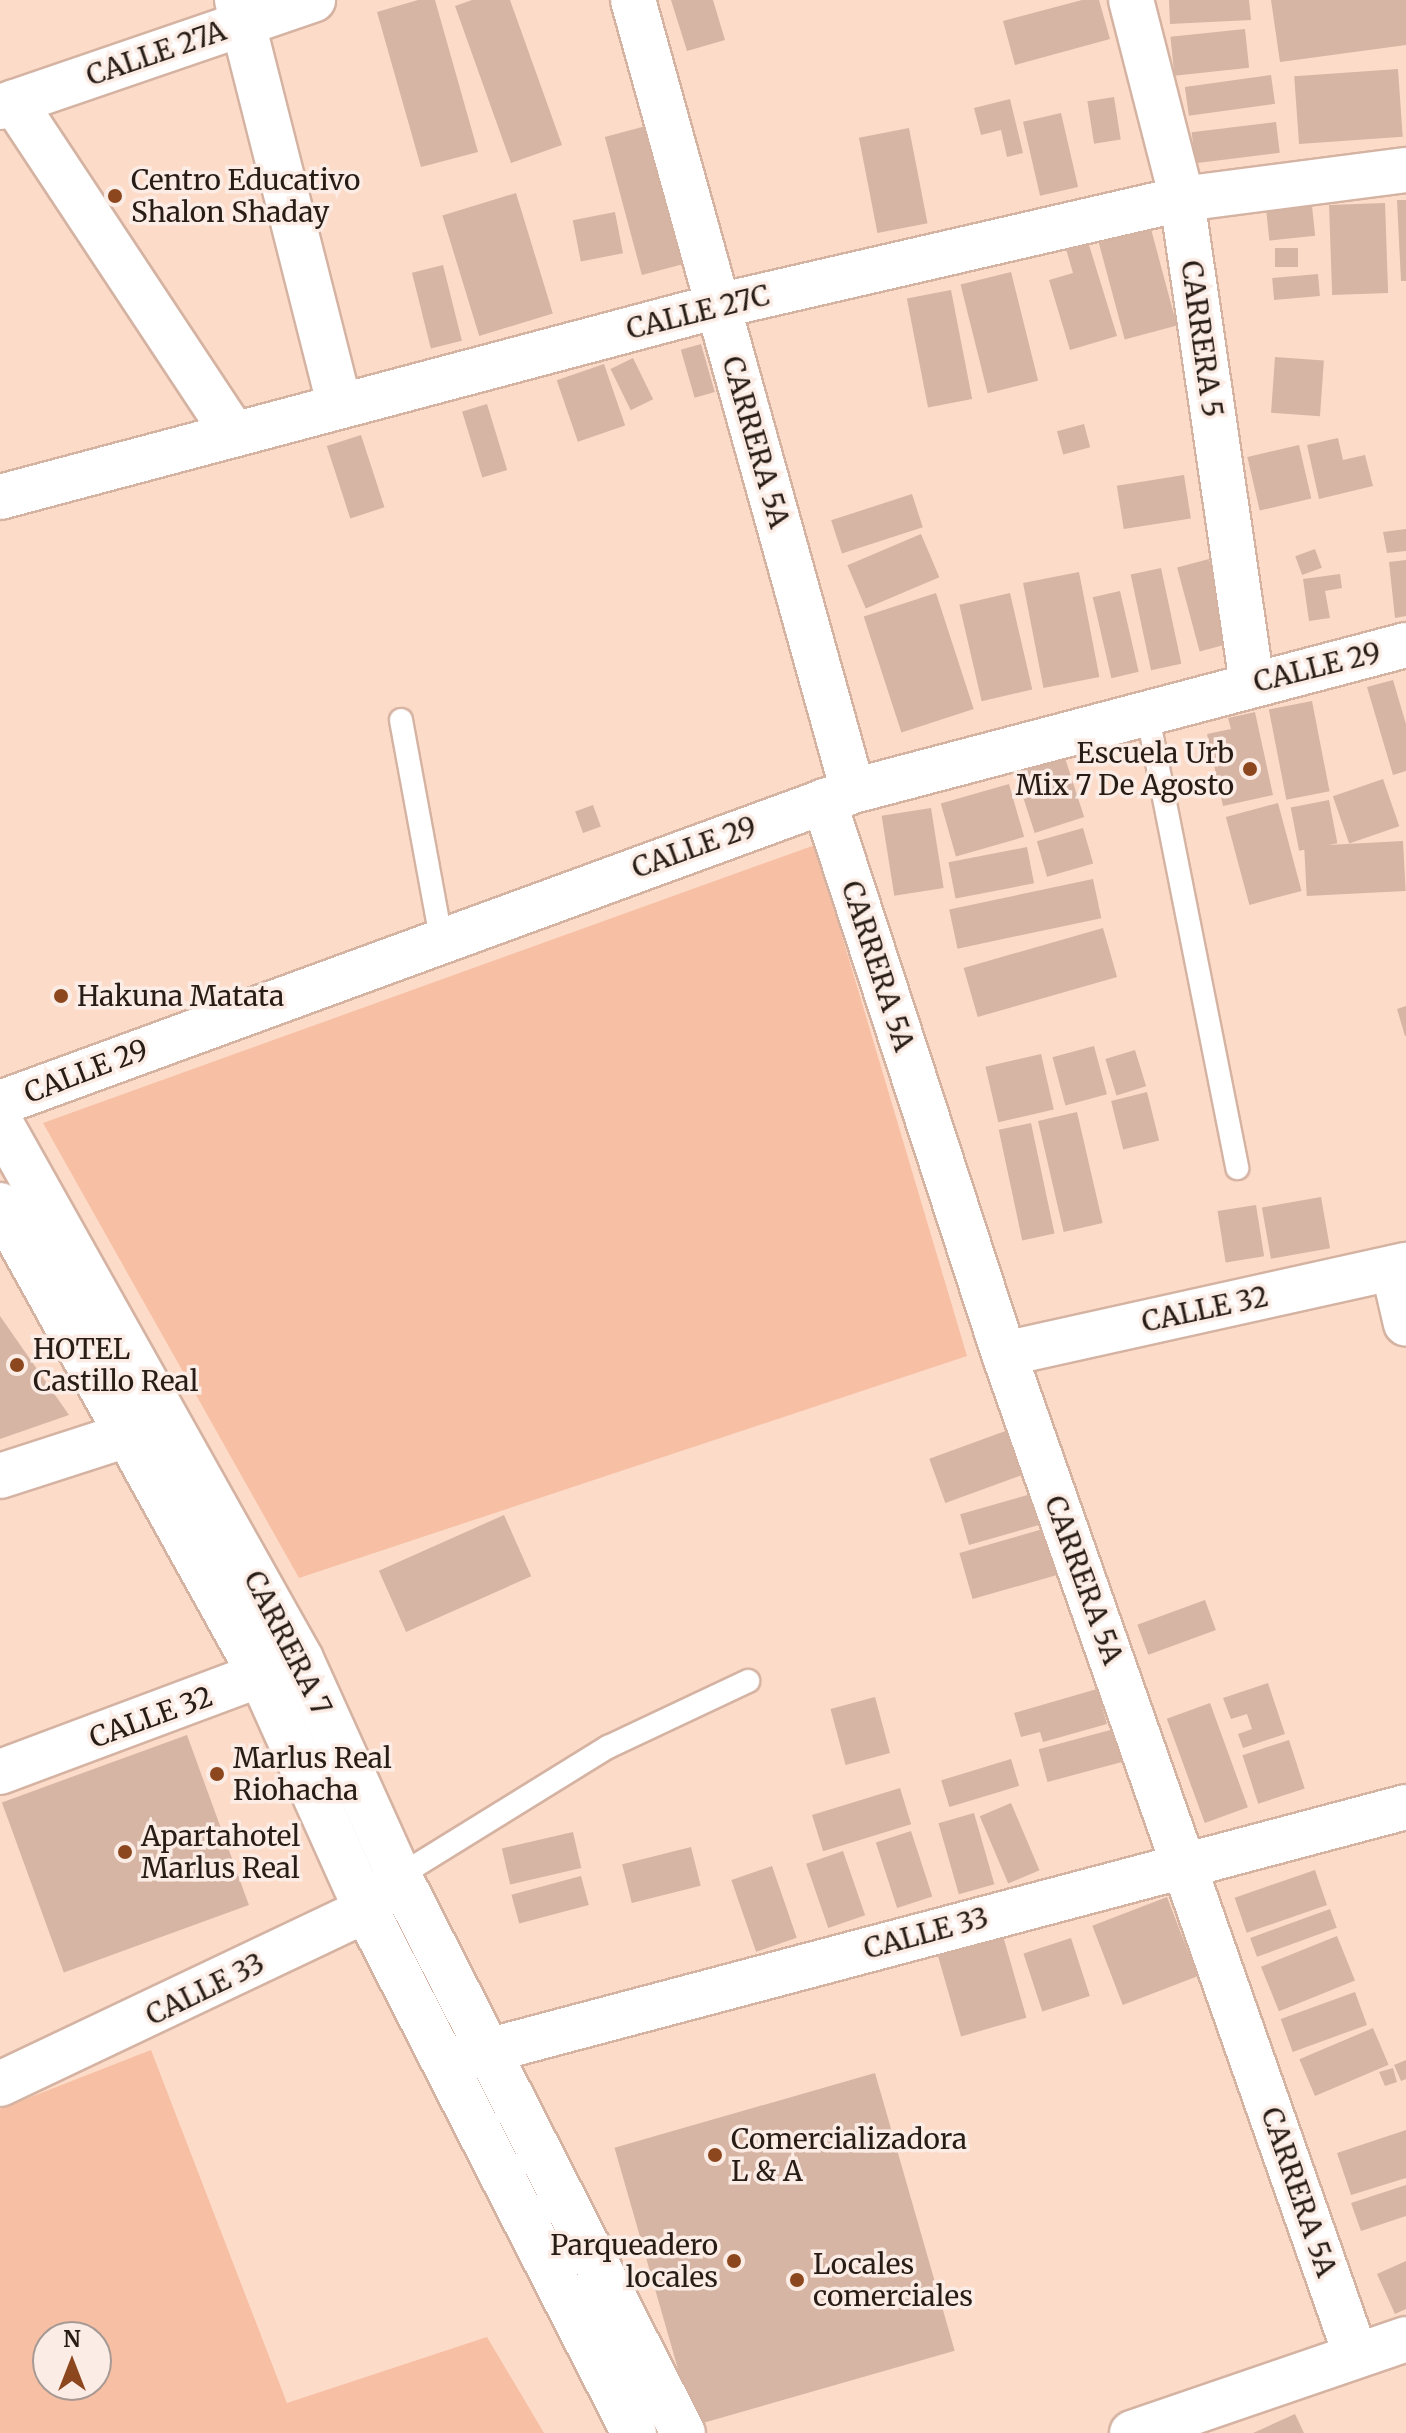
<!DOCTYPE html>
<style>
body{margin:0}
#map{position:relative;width:1406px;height:2433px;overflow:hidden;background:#fddbc9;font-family:Merriweather,serif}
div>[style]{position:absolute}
.green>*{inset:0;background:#f7bfa3}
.building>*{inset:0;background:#d6b5a4;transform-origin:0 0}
.roads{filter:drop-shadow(2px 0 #d5b3a3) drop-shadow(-2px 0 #d5b3a3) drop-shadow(0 2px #d5b3a3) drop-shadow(0 -2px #d5b3a3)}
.lane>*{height:22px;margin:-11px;padding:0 11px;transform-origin:11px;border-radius:11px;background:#fff}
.street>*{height:44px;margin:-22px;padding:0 22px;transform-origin:22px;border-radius:22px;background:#fff}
.secondary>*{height:44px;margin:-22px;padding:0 22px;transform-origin:22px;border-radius:22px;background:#fff}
.dots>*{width:22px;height:22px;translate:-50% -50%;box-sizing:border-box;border:4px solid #fbede6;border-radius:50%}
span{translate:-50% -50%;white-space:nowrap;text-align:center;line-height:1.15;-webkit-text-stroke:7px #fbede6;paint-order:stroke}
.street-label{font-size:28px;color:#281c16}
.poi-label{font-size:28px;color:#281c16}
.left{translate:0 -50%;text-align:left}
.right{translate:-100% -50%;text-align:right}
.north{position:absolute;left:32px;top:2321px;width:80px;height:80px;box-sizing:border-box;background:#fbede6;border:2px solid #a79993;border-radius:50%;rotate:0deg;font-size:22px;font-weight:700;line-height:32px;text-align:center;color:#281c16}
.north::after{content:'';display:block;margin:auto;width:28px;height:36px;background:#8c471e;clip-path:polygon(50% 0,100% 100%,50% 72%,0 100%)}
</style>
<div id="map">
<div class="green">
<i style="clip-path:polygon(815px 845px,967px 1356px,299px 1578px,43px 1123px)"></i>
<i style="clip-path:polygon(evenodd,151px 2050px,287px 2403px,487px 2337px,544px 2433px,0 2433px,0 2109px,151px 2050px,96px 2337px,96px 2385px,48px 2385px,48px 2337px,96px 2337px)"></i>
</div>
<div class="building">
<i style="clip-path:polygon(418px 0,435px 0,478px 152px,421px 167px,377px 12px)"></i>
<i style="clip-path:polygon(472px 0,510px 0,562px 145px,511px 163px,455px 6px)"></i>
<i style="clip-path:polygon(671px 0,713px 0,725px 40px,687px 51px)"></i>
<i style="clip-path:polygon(1082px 0,1099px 0,1110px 39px,1015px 65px,1003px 21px)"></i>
<i style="clip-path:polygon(1169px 0,1249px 0,1251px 20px,1170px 24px)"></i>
<i style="clip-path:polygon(1271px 0,1406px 0,1406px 45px,1280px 62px)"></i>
<i style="left:1245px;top:29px;width:39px;height:75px;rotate:84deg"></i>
<i style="left:1398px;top:69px;width:68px;height:104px;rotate:86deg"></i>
<i style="left:1271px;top:75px;width:29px;height:87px;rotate:82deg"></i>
<i style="left:1114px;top:97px;width:43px;height:27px;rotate:81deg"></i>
<i style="clip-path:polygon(1010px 99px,1023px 153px,1007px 157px,1001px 130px,981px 135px,974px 108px)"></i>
<i style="left:1061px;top:113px;width:76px;height:39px;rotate:77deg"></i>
<i style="left:1276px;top:122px;width:31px;height:85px;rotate:83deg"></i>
<i style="left:657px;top:123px;width:143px;height:54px;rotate:75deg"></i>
<i style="left:909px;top:128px;width:97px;height:51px;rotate:79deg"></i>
<i style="left:516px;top:193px;width:126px;height:77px;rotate:73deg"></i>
<i style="clip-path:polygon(1397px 200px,1406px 200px,1406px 281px,1401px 281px)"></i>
<i style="left:1385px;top:203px;width:90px;height:56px;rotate:88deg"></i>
<i style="left:1312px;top:206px;width:30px;height:46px;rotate:84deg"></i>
<i style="left:615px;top:212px;width:42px;height:43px;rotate:79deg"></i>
<i style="left:1151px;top:229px;width:100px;height:54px;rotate:75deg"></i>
<i style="clip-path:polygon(1086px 235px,1117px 336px,1070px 350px,1049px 280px,1073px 273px,1064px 242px)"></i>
<i style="left:1298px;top:248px;width:19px;height:23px;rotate:90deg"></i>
<i style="left:443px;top:265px;width:78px;height:32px;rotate:76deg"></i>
<i style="left:1011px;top:272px;width:112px;height:52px;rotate:76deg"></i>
<i style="left:1318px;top:274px;width:22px;height:46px;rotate:85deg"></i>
<i style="left:951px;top:290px;width:111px;height:45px;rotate:79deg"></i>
<i style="left:701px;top:344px;width:50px;height:21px;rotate:74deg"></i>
<i style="left:1275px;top:357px;width:49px;height:56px;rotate:4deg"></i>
<i style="left:633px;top:358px;width:46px;height:25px;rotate:64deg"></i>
<i style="left:604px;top:364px;width:65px;height:50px;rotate:71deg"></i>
<i style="left:487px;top:404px;width:69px;height:26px;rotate:73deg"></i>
<i style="left:1084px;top:424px;width:24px;height:28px;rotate:75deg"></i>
<i style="left:361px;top:435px;width:76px;height:36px;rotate:72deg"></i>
<i style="clip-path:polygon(1338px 438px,1343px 460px,1365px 455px,1373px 486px,1319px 499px,1307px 445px)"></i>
<i style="left:1299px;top:445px;width:55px;height:53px;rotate:77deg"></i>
<i style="left:1184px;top:475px;width:44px;height:68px;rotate:81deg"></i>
<i style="left:912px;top:494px;width:35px;height:85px;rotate:72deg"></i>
<i style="clip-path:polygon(1406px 529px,1406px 551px,1387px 553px,1383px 532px)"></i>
<i style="left:921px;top:534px;width:47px;height:80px;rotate:67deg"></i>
<i style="left:1315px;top:549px;width:20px;height:21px;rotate:70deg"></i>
<i style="left:1209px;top:559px;width:87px;height:33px;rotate:75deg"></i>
<i style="clip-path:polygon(1406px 560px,1406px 616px,1395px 618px,1389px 562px)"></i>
<i style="left:1161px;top:568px;width:98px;height:31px;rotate:78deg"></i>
<i style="left:1079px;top:572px;width:107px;height:57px;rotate:79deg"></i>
<i style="clip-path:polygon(1340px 574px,1342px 588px,1325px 591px,1330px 618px,1309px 621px,1303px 579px)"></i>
<i style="left:1120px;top:591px;width:83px;height:28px;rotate:77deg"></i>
<i style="left:936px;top:593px;width:122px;height:76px;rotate:72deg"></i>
<i style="left:1010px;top:593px;width:99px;height:52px;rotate:77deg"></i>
<i style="clip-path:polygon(1393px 680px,1406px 724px,1406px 771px,1393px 775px,1367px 687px)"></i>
<i style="left:1312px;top:701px;width:92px;height:44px;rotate:79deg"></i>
<i style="clip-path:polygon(1255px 712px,1273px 795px,1223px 806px,1207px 734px,1231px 729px,1228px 718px)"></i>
<i style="left:1065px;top:758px;width:62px;height:52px;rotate:72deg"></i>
<i style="left:1383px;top:779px;width:50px;height:53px;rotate:71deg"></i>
<i style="left:1009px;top:784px;width:55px;height:71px;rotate:74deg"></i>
<i style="left:1329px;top:800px;width:44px;height:39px;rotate:79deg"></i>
<i style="left:1278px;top:803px;width:91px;height:54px;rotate:75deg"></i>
<i style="left:593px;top:805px;width:23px;height:19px;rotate:70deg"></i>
<i style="left:931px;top:808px;width:81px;height:50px;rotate:81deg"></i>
<i style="left:1083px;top:828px;width:37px;height:48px;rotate:74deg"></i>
<i style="left:1403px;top:841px;width:50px;height:99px;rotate:87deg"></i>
<i style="left:1027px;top:847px;width:37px;height:80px;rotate:79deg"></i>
<i style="left:1093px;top:879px;width:40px;height:147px;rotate:78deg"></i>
<i style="left:1103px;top:928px;width:51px;height:145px;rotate:74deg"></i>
<i style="clip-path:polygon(1406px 1006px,1406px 1036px,1405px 1036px,1397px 1009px)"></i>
<i style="left:1094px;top:1046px;width:50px;height:43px;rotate:75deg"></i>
<i style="left:1135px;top:1050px;width:38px;height:31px;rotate:73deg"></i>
<i style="left:1041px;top:1054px;width:57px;height:57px;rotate:77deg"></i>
<i style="left:1147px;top:1092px;width:50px;height:37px;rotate:76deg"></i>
<i style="left:1077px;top:1112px;width:114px;height:40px;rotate:77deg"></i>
<i style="left:1031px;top:1123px;width:113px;height:33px;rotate:78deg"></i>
<i style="left:1321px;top:1197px;width:52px;height:60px;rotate:80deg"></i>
<i style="left:1256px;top:1205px;width:52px;height:39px;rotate:81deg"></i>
<i style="clip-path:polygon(0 1316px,69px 1415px,0 1439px)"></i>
<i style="left:1011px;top:1429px;width:47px;height:87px;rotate:70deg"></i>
<i style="left:1038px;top:1492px;width:32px;height:81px;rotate:74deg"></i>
<i style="left:504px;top:1515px;width:67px;height:137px;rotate:66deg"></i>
<i style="left:1043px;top:1529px;width:48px;height:87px;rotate:74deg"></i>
<i style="left:1205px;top:1600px;width:32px;height:72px;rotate:70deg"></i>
<i style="clip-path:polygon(1268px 1683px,1285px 1734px,1243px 1748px,1238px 1734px,1252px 1729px,1247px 1714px,1231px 1719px,1223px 1698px)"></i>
<i style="clip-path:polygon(1097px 1689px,1107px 1724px,1043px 1742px,1040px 1732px,1021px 1737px,1014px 1713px)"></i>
<i style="left:875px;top:1697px;width:58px;height:46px;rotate:75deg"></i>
<i style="left:1210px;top:1703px;width:111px;height:46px;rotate:70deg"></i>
<i style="left:1114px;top:1729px;width:34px;height:78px;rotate:75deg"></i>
<i style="left:187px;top:1735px;width:181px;height:197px;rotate:70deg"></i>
<i style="left:1289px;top:1740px;width:51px;height:49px;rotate:72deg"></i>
<i style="left:1011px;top:1759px;width:28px;height:73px;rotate:73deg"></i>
<i style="left:900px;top:1788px;width:38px;height:92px;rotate:73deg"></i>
<i style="left:1011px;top:1803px;width:73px;height:34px;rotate:67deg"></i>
<i style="left:974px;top:1813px;width:74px;height:37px;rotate:74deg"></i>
<i style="left:911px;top:1831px;width:69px;height:37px;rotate:72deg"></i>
<i style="left:573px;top:1832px;width:37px;height:73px;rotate:77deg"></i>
<i style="left:691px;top:1847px;width:40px;height:71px;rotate:76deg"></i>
<i style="left:843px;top:1851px;width:68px;height:39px;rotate:71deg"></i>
<i style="left:772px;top:1866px;width:76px;height:43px;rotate:71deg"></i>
<i style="left:1315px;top:1870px;width:37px;height:85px;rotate:71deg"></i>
<i style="left:581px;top:1876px;width:30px;height:72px;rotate:75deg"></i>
<i style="left:1167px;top:1897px;width:85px;height:80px;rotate:69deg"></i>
<i style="left:1330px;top:1909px;width:20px;height:85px;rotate:70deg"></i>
<i style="left:1003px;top:1936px;width:85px;height:68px;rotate:74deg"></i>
<i style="left:1337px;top:1936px;width:48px;height:82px;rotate:68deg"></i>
<i style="left:1071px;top:1938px;width:61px;height:50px;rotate:72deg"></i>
<i style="left:1355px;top:1992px;width:35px;height:79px;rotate:70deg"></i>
<i style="left:1373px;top:2028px;width:40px;height:80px;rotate:67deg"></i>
<i style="clip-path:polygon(1406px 2060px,1406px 2079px,1401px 2081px,1394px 2065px)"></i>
<i style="clip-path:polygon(1393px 2068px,1397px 2082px,1385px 2086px,1379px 2072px)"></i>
<i style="left:875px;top:2073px;width:289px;height:271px;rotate:74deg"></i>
<i style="clip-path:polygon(1406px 2130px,1406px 2178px,1351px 2195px,1337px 2153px)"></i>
<i style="clip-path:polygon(1406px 2185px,1406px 2216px,1361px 2231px,1351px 2203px)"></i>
<i style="clip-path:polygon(1406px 2261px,1406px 2309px,1395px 2314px,1377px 2274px)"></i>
<i style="clip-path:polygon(1295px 2414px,1304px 2433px,1253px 2433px)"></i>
</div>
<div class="roads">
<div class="lane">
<i style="left:1147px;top:712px;width:465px;rotate:78.8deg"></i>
<i style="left:401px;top:720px;width:222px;rotate:79.6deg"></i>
<i style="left:399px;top:1876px;width:246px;rotate:-31.7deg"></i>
<i style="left:608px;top:1747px;width:155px;rotate:-25.2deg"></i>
</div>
<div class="street">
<i style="left:237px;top:0;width:417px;rotate:75.8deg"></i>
<i style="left:633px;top:0;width:821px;rotate:74.46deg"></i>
<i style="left:1131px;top:0;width:205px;rotate:75.6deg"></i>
<i style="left:1182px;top:199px;width:489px;rotate:81.8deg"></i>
<i style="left:14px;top:102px;width:397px;rotate:56.5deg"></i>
<i style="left:0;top:107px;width:331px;rotate:-18.9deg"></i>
<i style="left:0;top:497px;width:743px;rotate:-14.9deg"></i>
<i style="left:718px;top:306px;width:476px;rotate:-13deg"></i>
<i style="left:1182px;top:199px;width:226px;rotate:-7.4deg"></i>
<i style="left:824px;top:801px;width:582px;rotate:71.97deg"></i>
<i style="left:1004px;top:1354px;width:1062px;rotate:70.64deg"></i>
<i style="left:0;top:1103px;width:908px;rotate:-20.09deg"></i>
<i style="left:853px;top:791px;width:572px;rotate:-14.79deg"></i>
<i style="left:1393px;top:1268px;width:57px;rotate:76.9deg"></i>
<i style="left:1004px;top:1354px;width:412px;rotate:-12.5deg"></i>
<i style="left:0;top:1476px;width:130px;rotate:-17.9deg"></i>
<i style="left:0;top:1772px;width:314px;rotate:-20.5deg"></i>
<i style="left:453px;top:2060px;width:986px;rotate:-14.87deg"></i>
<i style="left:0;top:2084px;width:405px;rotate:-25.4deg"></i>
<i style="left:366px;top:1910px;width:36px;rotate:-46deg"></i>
<i style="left:1132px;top:2433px;width:290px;rotate:-18.9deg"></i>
</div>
<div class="secondary">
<i style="left:0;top:1122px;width:616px;rotate:60.73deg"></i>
<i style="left:301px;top:1659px;width:238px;rotate:65.7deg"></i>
<i style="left:399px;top:1876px;width:625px;rotate:62.98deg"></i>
<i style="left:0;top:1205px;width:538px;rotate:61.01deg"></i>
<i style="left:261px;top:1676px;width:256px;rotate:65.8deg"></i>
<i style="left:366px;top:1910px;width:588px;rotate:62.87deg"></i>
</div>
</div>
<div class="dots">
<i style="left:115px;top:196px;background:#8c471e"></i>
<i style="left:1250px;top:769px;background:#8c471e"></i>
<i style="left:61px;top:996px;background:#8c471e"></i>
<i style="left:17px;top:1365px;background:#8c471e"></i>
<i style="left:217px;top:1774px;background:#8c471e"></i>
<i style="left:125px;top:1852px;background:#8c471e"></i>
<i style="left:715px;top:2155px;background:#8c471e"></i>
<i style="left:734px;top:2261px;background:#8c471e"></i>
<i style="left:797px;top:2280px;background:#8c471e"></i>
</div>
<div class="street-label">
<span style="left:156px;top:53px;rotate:-19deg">CALLE 27A</span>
<span style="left:698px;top:312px;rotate:-14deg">CALLE 27C</span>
<span style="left:1202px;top:339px;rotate:82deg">CARRERA 5</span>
<span style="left:756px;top:442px;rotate:74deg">CARRERA 5A</span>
<span style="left:1317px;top:667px;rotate:-14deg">CALLE 29</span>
<span style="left:694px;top:847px;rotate:-20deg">CALLE 29</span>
<span style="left:878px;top:966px;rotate:72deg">CARRERA 5A</span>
<span style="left:86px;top:1071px;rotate:-21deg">CALLE 29</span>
<span style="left:1205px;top:1309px;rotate:-12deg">CALLE 32</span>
<span style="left:1084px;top:1580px;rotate:70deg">CARRERA 5A</span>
<span style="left:288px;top:1643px;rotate:63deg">CARRERA 7</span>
<span style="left:151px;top:1717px;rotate:-20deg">CALLE 32</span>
<span style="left:926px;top:1933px;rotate:-15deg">CALLE 33</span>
<span style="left:205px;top:1989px;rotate:-26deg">CALLE 33</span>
<span style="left:1299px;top:2192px;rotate:71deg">CARRERA 5A</span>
</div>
<div class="poi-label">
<span class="left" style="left:131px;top:196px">Centro Educativo<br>Shalon Shaday</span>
<span class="right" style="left:1234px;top:769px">Escuela Urb<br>Mix 7 De Agosto</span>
<span class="left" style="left:77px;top:996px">Hakuna Matata</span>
<span class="left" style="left:33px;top:1365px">HOTEL<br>Castillo Real</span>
<span class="left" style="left:233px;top:1774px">Marlus Real<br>Riohacha</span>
<span class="left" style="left:141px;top:1852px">Apartahotel<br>Marlus Real</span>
<span class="left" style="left:731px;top:2155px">Comercializadora<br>L &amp; A</span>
<span class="right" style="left:718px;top:2261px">Parqueadero<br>locales</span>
<span class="left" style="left:813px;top:2280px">Locales<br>comerciales</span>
</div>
<div class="north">N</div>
</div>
